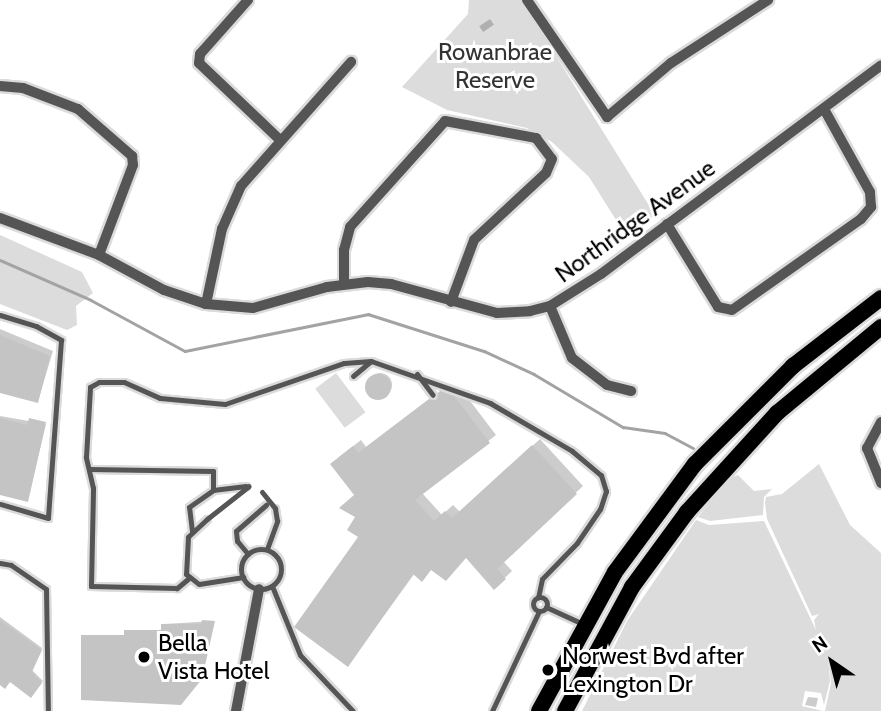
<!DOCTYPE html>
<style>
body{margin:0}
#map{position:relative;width:881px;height:711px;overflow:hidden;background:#fff;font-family:Cabin,sans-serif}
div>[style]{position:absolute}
.green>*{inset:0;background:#dcdcdc;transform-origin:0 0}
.shadow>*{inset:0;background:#0003;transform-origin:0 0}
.round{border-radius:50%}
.stream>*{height:2.5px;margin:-1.25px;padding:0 1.25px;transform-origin:1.25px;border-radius:1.25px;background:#a3a3a3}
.building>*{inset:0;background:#c4c4c4}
.roads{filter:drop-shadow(2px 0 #dbdbdb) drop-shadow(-2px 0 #dbdbdb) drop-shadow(0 2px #dbdbdb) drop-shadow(0 -2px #dbdbdb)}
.lane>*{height:5px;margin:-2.5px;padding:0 2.5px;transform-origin:2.5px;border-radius:2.5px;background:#555}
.lane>.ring{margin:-2.5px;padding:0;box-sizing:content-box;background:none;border:5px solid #555;border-radius:50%}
.street>*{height:10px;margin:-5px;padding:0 5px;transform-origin:5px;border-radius:5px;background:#555}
.primary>*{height:16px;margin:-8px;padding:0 8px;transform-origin:8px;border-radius:8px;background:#000}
.lane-bridge>*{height:5px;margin:-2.5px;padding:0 2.5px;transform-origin:2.5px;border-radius:2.5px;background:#555}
.dots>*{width:19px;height:19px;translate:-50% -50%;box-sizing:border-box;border:4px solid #fff;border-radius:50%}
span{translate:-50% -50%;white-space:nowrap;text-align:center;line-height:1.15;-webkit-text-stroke:6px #fff;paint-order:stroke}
.park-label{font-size:24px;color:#333}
.street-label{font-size:24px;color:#000}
.poi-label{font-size:24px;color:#000}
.left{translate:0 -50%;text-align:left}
.north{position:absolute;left:797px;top:627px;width:70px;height:70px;-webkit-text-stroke:5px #fff;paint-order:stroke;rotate:325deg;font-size:19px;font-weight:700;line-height:28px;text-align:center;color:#000}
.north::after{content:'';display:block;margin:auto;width:24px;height:32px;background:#000;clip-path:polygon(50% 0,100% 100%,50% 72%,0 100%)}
</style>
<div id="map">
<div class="green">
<i style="clip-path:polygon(469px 0,521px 0,655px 215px,628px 239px,589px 177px,552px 142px,527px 128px,447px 110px,402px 87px,468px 14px)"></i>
<i style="clip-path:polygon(0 235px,82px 272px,93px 293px,76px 306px,77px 325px,67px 330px,0 304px)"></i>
<i style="left:336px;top:373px;width:49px;height:26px;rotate:53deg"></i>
<i style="clip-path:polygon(819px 464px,850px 525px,881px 553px,881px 711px,825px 711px,831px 683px,828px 658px,830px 681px,824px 705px,821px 693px,805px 691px,802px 706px,823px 711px,582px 711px,627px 621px,696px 520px,709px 525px,764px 521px,816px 630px,814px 620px,819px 614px,812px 616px,767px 519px,765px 503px,766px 497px,782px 494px)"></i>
<i style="clip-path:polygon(738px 475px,754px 491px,772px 489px,764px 497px,763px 515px,710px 521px,698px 517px,730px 478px)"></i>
</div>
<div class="shadow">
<i style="left:490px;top:19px;width:7px;height:13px;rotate:56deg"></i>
<i style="clip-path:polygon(0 329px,53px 351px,38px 401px,0 391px)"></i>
<i class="round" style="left:368px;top:373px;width:24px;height:24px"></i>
<i style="clip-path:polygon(448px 385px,461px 389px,496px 435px,422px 493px,442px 515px,453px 505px,460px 512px,540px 439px,583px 486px,503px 561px,512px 571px,495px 587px,467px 556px,415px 573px,348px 665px,360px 536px,356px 494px,339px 457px,361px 440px,366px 447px)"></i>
<i style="clip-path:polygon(0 416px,46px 424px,28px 500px,0 493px)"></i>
<i style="clip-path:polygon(0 617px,42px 648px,32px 670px,43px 681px,31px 696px,10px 680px,0 683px)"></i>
<i style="clip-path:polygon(214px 621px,202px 677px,181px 703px,126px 635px,163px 630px,164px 624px)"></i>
<i style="clip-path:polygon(808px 697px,818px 698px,816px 707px,805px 705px)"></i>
</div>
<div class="stream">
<i style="left:0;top:260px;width:99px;rotate:23.7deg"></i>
<i style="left:91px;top:300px;width:107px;rotate:28.5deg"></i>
<i style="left:185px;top:351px;width:187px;rotate:-11.4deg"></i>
<i style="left:368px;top:314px;width:122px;rotate:17.7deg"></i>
<i style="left:484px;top:351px;width:55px;rotate:24.7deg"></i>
<i style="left:534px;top:374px;width:104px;rotate:30.8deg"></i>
<i style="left:623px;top:427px;width:42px;rotate:8.1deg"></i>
<i style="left:665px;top:433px;width:32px;rotate:28deg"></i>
</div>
<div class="building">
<i style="clip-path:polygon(0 335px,50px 356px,38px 403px,0 393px)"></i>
<i class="round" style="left:365px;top:374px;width:26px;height:26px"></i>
<i style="clip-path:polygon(440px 391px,454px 396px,490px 443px,415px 500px,434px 521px,445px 511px,452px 518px,532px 445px,577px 494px,497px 569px,506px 579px,494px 590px,466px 558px,446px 581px,431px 570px,422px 582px,413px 574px,348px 667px,294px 627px,358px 537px,347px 530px,355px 517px,339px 508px,354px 495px,330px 464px,353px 446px,358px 453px,429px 399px,436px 400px)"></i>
<i style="clip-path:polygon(0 418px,27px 425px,29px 418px,46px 422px,28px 502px,0 495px)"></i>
<i style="clip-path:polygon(0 620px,42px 650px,32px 672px,42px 683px,31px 698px,10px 682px,5px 689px,0 685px)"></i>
<i style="clip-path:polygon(202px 620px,215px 621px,202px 679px,181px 705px,81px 700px,81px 635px,124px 635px,124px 630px,161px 630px,161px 624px,201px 624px)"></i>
</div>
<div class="roads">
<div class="lane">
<i style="left:0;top:315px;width:38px;rotate:17deg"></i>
<i style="left:36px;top:326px;width:29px;rotate:29deg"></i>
<i style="left:61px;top:340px;width:178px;rotate:94.2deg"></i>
<i style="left:48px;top:518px;width:50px;rotate:-163.7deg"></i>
<i style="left:417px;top:374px;width:26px;rotate:53deg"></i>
<i style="left:353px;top:376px;width:23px;rotate:-40deg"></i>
<i style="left:89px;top:469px;width:124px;rotate:0.9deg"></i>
<i style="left:213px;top:471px;width:19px;rotate:90deg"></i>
<i style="left:207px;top:519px;width:26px;rotate:137deg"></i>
<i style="left:188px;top:537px;width:37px;rotate:93deg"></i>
<i style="left:186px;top:574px;width:16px;rotate:38deg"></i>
<i style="left:199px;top:584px;width:45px;rotate:-9deg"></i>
<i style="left:192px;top:531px;width:24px;rotate:-97deg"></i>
<i style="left:189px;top:507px;width:29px;rotate:-35deg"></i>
<i style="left:213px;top:490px;width:33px;rotate:-7deg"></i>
<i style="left:267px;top:549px;width:30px;rotate:-70deg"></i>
<i style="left:277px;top:521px;width:13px;rotate:-99deg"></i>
<i class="ring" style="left:241px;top:549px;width:35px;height:35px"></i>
<i style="left:248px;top:554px;width:17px;rotate:-130deg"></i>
<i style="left:237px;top:541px;width:10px;rotate:-96deg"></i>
<i style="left:236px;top:531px;width:40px;rotate:-41deg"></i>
<i style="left:0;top:563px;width:11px;rotate:10deg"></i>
<i style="left:11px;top:565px;width:42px;rotate:34.4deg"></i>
<i style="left:46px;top:589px;width:122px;rotate:89.1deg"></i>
<i style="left:189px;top:578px;width:16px;rotate:140deg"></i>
<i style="left:177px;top:588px;width:86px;rotate:-178.7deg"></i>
<i style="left:91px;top:586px;width:98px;rotate:-88.8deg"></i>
<i style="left:93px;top:488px;width:32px;rotate:-103deg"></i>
<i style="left:86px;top:457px;width:70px;rotate:-86.7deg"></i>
<i style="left:90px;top:387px;width:10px;rotate:-29deg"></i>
<i style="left:99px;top:382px;width:25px"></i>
<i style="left:124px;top:382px;width:39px;rotate:24deg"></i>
<i style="left:160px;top:398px;width:65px;rotate:5.3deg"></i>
<i style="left:225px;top:404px;width:126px;rotate:-19deg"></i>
<i style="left:344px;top:363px;width:27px;rotate:-4deg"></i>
<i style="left:371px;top:361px;width:126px;rotate:19.4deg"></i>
<i style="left:490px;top:403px;width:95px;rotate:30.3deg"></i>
<i style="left:572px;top:451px;width:38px;rotate:40deg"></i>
<i style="left:601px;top:475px;width:17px;rotate:73deg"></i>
<i style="left:606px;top:491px;width:19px;rotate:108deg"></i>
<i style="left:600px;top:509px;width:41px;rotate:124.1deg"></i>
<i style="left:577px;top:543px;width:50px;rotate:134.2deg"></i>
<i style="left:542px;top:579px;width:19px;rotate:102deg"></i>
<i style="left:272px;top:586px;width:74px;rotate:67.9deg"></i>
<i style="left:300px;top:655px;width:77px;rotate:46.6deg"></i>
<i class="ring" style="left:533px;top:597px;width:9px;height:9px"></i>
<i style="left:546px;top:607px;width:41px;rotate:24.7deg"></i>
<i style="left:492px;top:711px;width:110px;rotate:-64.8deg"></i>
</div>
<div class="street">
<i style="left:248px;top:0;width:72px;rotate:131.6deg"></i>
<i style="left:200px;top:54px;width:9px;rotate:96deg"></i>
<i style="left:199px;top:63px;width:112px;rotate:43.5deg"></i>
<i style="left:527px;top:0;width:142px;rotate:55.6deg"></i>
<i style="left:607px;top:117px;width:84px;rotate:-40.2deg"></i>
<i style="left:671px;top:63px;width:116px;rotate:-33deg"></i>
<i style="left:0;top:86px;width:23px;rotate:5deg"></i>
<i style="left:23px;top:88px;width:59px;rotate:20.9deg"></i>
<i style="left:78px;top:109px;width:72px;rotate:41deg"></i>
<i style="left:132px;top:156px;width:9px;rotate:84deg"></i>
<i style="left:133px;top:165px;width:96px;rotate:110.7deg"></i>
<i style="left:0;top:218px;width:106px;rotate:20.5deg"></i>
<i style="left:99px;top:255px;width:74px;rotate:28.3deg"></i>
<i style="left:164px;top:290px;width:44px;rotate:18.4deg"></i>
<i style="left:206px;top:304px;width:47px;rotate:4.9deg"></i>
<i style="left:253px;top:308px;width:77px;rotate:-15.8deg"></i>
<i style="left:327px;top:287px;width:41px;rotate:-7deg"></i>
<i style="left:368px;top:282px;width:23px;rotate:5deg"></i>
<i style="left:391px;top:284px;width:110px;rotate:15.3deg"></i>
<i style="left:497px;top:313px;width:33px;rotate:-3deg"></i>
<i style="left:530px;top:311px;width:21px;rotate:-14deg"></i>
<i style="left:550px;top:306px;width:60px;rotate:-32.1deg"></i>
<i style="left:601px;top:274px;width:349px;rotate:-36.7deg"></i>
<i style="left:667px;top:224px;width:97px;rotate:58.4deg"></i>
<i style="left:718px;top:307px;width:14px;rotate:12deg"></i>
<i style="left:732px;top:310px;width:158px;rotate:-35.2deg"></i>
<i style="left:861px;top:219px;width:16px;rotate:-50deg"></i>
<i style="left:871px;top:207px;width:15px;rotate:-94deg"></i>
<i style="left:870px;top:192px;width:95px;rotate:-119deg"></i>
<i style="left:344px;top:283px;width:33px;rotate:-90deg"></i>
<i style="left:344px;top:250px;width:24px;rotate:-75deg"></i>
<i style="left:350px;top:227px;width:142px;rotate:-48.1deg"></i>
<i style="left:445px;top:121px;width:93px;rotate:10.6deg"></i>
<i style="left:536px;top:138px;width:26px;rotate:53deg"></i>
<i style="left:552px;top:159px;width:15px;rotate:113deg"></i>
<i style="left:546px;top:173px;width:98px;rotate:137.1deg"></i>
<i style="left:474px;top:240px;width:66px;rotate:110.4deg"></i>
<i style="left:206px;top:304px;width:77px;rotate:-78deg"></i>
<i style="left:222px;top:229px;width:47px;rotate:-66.2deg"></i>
<i style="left:241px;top:186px;width:166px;rotate:-48.4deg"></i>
<i style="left:550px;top:306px;width:56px;rotate:67.1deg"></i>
<i style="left:572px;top:358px;width:44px;rotate:37.6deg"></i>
<i style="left:607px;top:385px;width:25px;rotate:14deg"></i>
<i style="left:881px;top:422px;width:30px;rotate:118deg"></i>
<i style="left:867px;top:448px;width:38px;rotate:68deg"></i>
<i style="left:236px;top:711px;width:124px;rotate:-79.3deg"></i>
</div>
<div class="primary">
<i style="left:539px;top:711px;width:158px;rotate:-61.3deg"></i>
<i style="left:615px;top:572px;width:134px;rotate:-53.5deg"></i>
<i style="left:695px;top:464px;width:139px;rotate:-45deg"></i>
<i style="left:793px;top:366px;width:111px;rotate:-37.7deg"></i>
<i style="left:565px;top:711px;width:141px;rotate:-61.6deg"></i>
<i style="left:632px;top:587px;width:93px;rotate:-53.7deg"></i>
<i style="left:687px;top:512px;width:134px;rotate:-47.7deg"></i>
<i style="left:777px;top:413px;width:135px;rotate:-39.6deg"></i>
</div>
</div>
<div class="lane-bridge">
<i style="left:262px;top:492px;width:21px;rotate:51deg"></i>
<i style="left:207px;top:519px;width:53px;rotate:-38.2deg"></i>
</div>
<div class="dots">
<i style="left:144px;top:657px;background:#000"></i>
<i style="left:548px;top:670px;background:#000"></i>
</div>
<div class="park-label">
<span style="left:495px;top:66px">Rowanbrae<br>Reserve</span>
</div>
<div class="street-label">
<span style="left:635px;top:221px;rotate:-36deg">Northridge Avenue</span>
</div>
<div class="poi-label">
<span class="left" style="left:158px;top:657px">Bella<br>Vista Hotel</span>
<span class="left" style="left:562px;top:670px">Norwest Bvd after<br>Lexington Dr</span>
</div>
<div class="north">N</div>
</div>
